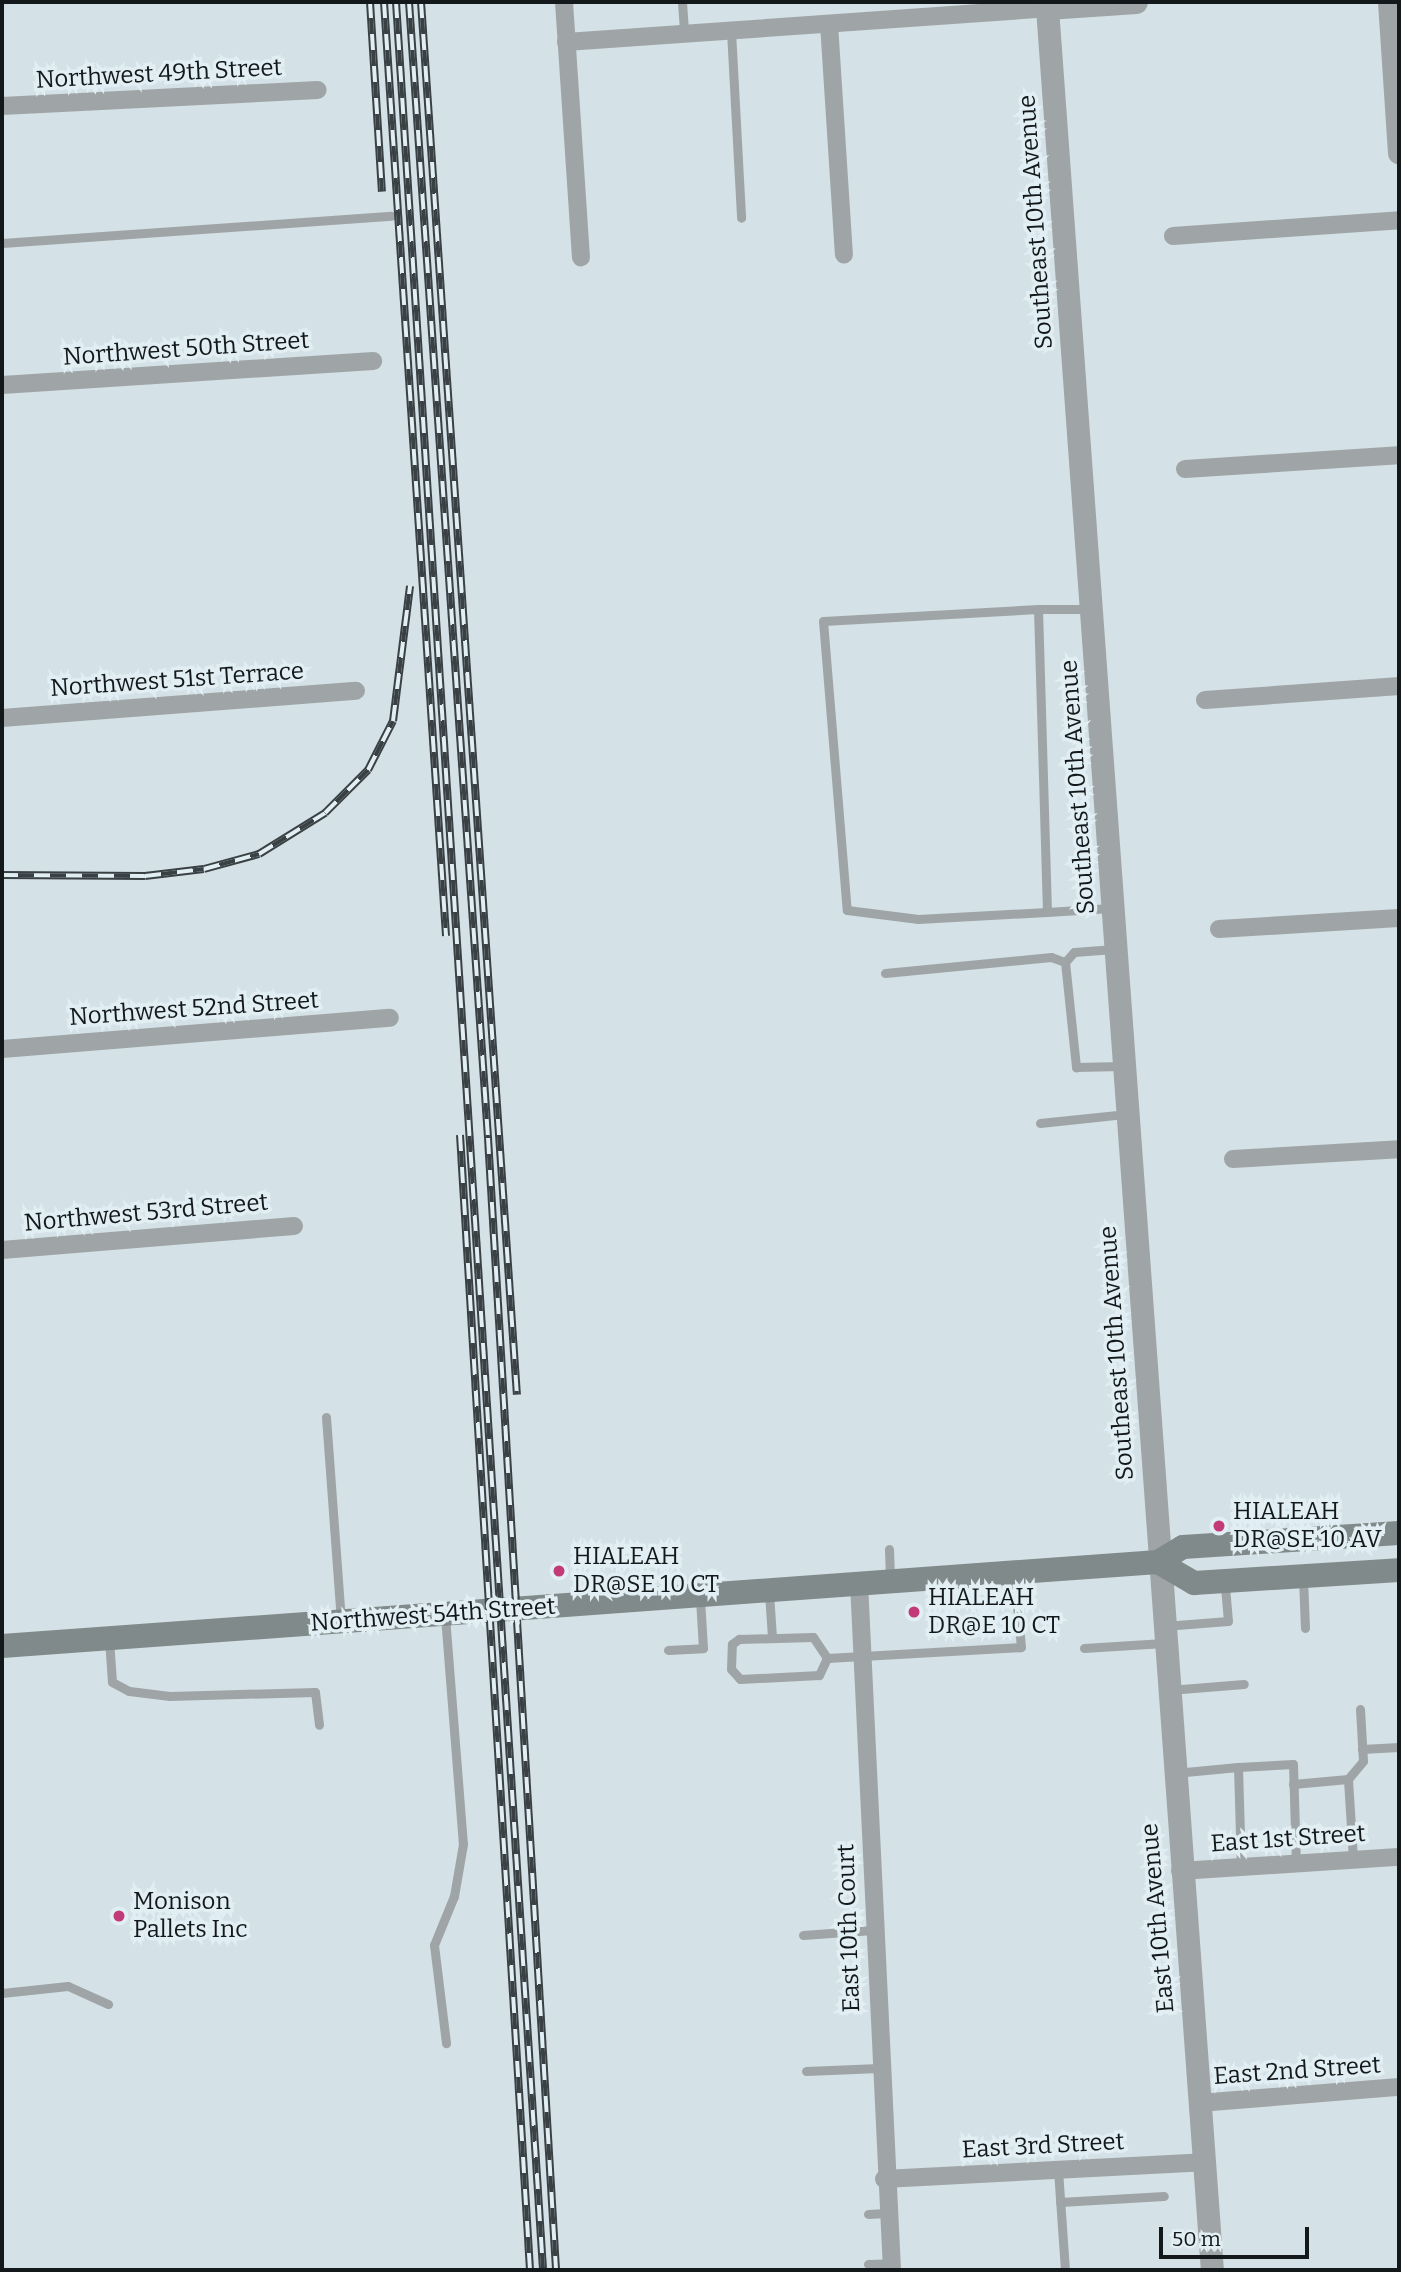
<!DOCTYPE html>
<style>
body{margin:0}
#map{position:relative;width:1401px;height:2272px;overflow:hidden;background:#d4e1e7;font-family:Bitter,serif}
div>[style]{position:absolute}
.service>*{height:9px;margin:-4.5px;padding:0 4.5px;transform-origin:4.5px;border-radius:4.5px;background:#9fa5a6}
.minor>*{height:18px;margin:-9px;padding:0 9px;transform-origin:9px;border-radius:9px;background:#9fa5a6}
.tertiary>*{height:23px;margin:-11.5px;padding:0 11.5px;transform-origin:11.5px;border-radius:11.5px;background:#9fa5a6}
.secondary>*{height:24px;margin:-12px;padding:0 12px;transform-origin:12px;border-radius:12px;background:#808a8a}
.rail>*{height:8px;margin-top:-4px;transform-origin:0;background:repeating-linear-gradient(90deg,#e1eef4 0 16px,#3a4144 0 32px);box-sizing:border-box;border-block:2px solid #3a4144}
.dots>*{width:19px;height:19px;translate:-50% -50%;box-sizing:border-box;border:4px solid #e1eef4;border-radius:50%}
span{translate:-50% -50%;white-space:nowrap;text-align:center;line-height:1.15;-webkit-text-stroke:7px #e1eef4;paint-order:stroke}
.street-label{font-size:24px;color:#13181a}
.poi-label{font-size:24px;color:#13181a}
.left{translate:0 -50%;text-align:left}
.frame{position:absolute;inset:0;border:4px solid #13181a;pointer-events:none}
.scale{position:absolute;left:1159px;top:2227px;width:150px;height:32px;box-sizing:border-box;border:4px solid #13181a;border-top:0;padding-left:9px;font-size:21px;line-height:24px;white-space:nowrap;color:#13181a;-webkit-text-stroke:5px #e1eef4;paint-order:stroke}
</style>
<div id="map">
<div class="service">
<i style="left:682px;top:2px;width:32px;rotate:86deg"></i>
<i style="left:731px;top:31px;width:187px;rotate:86.9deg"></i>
<i style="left:2px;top:243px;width:390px;rotate:-4deg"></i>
<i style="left:1038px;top:609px;width:51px"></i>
<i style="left:1047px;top:912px;width:303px;rotate:-91.7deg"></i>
<i style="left:1038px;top:609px;width:215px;rotate:176.8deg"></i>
<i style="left:823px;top:621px;width:290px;rotate:85.3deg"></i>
<i style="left:847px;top:910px;width:72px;rotate:7.2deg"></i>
<i style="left:918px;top:919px;width:129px;rotate:-3.1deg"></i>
<i style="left:1047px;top:912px;width:64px;rotate:-3.6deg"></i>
<i style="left:1114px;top:949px;width:40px;rotate:175.7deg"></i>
<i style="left:1074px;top:952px;width:13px;rotate:132deg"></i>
<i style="left:1065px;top:962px;width:106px;rotate:84deg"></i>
<i style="left:1076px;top:1067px;width:46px;rotate:-1.2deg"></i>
<i style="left:885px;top:973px;width:167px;rotate:-5.5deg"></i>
<i style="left:1051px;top:957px;width:15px;rotate:20deg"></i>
<i style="left:1040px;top:1123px;width:85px;rotate:-6deg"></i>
<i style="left:326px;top:1417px;width:204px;rotate:85.8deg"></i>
<i style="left:889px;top:1549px;width:30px;rotate:88deg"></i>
<i style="left:1303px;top:1578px;width:50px;rotate:87.7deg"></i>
<i style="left:769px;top:1593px;width:44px;rotate:86.1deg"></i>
<i style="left:445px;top:1616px;width:229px;rotate:85.5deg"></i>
<i style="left:463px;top:1844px;width:53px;rotate:99.8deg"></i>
<i style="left:454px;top:1896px;width:53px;rotate:112.2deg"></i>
<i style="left:434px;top:1945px;width:99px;rotate:83deg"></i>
<i style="left:1164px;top:1626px;width:64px;rotate:-4.5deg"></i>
<i style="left:1228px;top:1621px;width:37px;rotate:-95deg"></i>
<i style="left:109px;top:1639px;width:43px;rotate:86deg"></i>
<i style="left:112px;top:1682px;width:19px;rotate:28deg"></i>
<i style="left:129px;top:1691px;width:41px;rotate:7deg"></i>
<i style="left:170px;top:1696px;width:145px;rotate:-1.6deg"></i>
<i style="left:315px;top:1692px;width:33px;rotate:83deg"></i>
<i style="left:1084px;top:1648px;width:80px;rotate:-3.6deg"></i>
<i style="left:668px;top:1650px;width:35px;rotate:-3deg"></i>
<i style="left:703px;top:1648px;width:49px;rotate:-93.5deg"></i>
<i style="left:827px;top:1658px;width:19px;rotate:115deg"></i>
<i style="left:819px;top:1675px;width:79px;rotate:177.1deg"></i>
<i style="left:740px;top:1679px;width:13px;rotate:-132deg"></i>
<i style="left:731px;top:1669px;width:25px;rotate:-88deg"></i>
<i style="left:732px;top:1644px;width:9px;rotate:-36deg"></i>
<i style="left:739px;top:1639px;width:74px;rotate:-1.5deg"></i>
<i style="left:813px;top:1637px;width:25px;rotate:56deg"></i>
<i style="left:827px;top:1658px;width:194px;rotate:-3.2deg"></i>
<i style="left:1021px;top:1647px;width:74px;rotate:-95.4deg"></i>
<i style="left:1169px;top:1690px;width:75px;rotate:-4.6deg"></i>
<i style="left:1362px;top:1749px;width:37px;rotate:-3deg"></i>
<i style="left:1238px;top:1767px;width:55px;rotate:-3.1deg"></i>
<i style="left:1293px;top:1764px;width:100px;rotate:88.3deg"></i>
<i style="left:1175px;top:1773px;width:63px;rotate:-5.4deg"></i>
<i style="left:1238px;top:1767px;width:100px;rotate:88.3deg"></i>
<i style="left:1293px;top:1784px;width:55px;rotate:-5.2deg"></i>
<i style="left:1353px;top:1859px;width:80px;rotate:-93.6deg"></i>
<i style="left:1348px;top:1779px;width:23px;rotate:-50deg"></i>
<i style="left:1363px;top:1761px;width:52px;rotate:-93.3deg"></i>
<i style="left:803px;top:1935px;width:70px;rotate:-4.1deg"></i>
<i style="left:2px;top:1993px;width:66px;rotate:-6.1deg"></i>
<i style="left:68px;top:1986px;width:44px;rotate:24.2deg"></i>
<i style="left:806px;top:2071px;width:73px;rotate:-2.4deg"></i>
<i style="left:1058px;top:2170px;width:100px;rotate:86deg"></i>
<i style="left:1060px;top:2202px;width:104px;rotate:-3.3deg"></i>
<i style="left:868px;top:2214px;width:19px;rotate:-3deg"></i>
<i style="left:868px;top:2264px;width:23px;rotate:-2deg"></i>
</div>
<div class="minor">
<i style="left:564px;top:2px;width:256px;rotate:86.2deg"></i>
<i style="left:829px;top:24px;width:231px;rotate:86.3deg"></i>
<i style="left:566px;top:42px;width:482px;rotate:-4deg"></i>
<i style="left:2px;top:106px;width:316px;rotate:-2.9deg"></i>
<i style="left:1173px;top:236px;width:227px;rotate:-4deg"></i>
<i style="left:2px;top:385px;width:372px;rotate:-3.7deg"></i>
<i style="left:1185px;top:469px;width:214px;rotate:-3.7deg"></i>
<i style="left:1205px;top:700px;width:195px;rotate:-4.1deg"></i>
<i style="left:2px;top:718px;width:355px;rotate:-4.4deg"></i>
<i style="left:1219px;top:929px;width:180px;rotate:-3.5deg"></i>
<i style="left:2px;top:1049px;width:389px;rotate:-4.6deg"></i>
<i style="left:1233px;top:1159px;width:166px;rotate:-3.4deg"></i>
<i style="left:2px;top:1250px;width:293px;rotate:-4.7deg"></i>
<i style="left:859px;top:1583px;width:688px;rotate:87.25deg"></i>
<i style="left:1180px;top:1871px;width:219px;rotate:-3.7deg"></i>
<i style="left:1199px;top:2103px;width:201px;rotate:-4.6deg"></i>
<i style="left:884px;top:2179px;width:320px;rotate:-3deg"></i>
</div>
<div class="tertiary">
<i style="left:1136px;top:2px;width:89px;rotate:176.1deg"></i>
<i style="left:1047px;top:8px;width:2268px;rotate:85.83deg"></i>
<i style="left:1389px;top:2px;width:151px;rotate:86.2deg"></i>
</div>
<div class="secondary">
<i style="left:1158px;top:1562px;width:42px;rotate:30.3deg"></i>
<i style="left:1194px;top:1583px;width:205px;rotate:-3.6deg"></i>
<i style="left:2px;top:1646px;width:1159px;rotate:-4.16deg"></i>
<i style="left:1158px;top:1562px;width:29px;rotate:-31deg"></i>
<i style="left:1183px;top:1547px;width:216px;rotate:-3.7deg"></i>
</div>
<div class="rail">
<i style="left:370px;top:2px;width:190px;rotate:86.4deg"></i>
<i style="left:384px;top:2px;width:936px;rotate:86.2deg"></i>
<i style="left:396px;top:2px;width:2273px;rotate:86.29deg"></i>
<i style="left:409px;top:2px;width:1139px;rotate:86.02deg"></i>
<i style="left:488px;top:1138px;width:1134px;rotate:86.56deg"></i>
<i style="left:421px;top:2px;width:1396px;rotate:86.06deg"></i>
<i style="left:2px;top:875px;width:143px;rotate:0.4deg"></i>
<i style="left:145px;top:876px;width:59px;rotate:-6.8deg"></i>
<i style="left:204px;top:869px;width:57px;rotate:-15.3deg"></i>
<i style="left:259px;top:854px;width:78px;rotate:-31.8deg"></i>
<i style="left:325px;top:813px;width:61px;rotate:-45deg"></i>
<i style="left:368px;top:770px;width:55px;rotate:-63deg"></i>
<i style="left:393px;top:721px;width:136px;rotate:-82.8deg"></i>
<i style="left:460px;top:1135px;width:1137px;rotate:86.47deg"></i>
</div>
<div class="dots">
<i style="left:1219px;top:1526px;background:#c23a77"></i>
<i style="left:559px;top:1571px;background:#c23a77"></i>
<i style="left:914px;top:1612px;background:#c23a77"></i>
<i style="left:119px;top:1916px;background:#c23a77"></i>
</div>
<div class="street-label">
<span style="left:159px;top:74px;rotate:-3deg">Northwest 49th Street</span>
<span style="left:1036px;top:222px;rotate:-94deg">Southeast 10th Avenue</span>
<span style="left:186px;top:349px;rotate:-4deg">Northwest 50th Street</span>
<span style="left:177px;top:680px;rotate:-4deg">Northwest 51st Terrace</span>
<span style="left:1078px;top:787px;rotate:-94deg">Southeast 10th Avenue</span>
<span style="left:194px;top:1009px;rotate:-4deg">Northwest 52nd Street</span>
<span style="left:146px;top:1213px;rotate:-5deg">Northwest 53rd Street</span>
<span style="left:1117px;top:1353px;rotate:-94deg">Southeast 10th Avenue</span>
<span style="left:433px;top:1615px;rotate:-4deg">Northwest 54th Street</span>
<span style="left:1288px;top:1839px;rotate:-4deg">East 1st Street</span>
<span style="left:1158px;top:1918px;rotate:-95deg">East 10th Avenue</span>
<span style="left:849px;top:1928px;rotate:-92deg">East 10th Court</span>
<span style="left:1297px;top:2071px;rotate:-4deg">East 2nd Street</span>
<span style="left:1043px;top:2146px;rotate:-3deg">East 3rd Street</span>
</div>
<div class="poi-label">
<span class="left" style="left:1233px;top:1526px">HIALEAH<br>DR@SE 10 AV</span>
<span class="left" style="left:573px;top:1571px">HIALEAH<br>DR@SE 10 CT</span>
<span class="left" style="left:928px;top:1612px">HIALEAH<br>DR@E 10 CT</span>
<span class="left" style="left:133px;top:1916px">Monison<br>Pallets Inc</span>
</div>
<div class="frame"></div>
<div class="scale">50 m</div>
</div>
